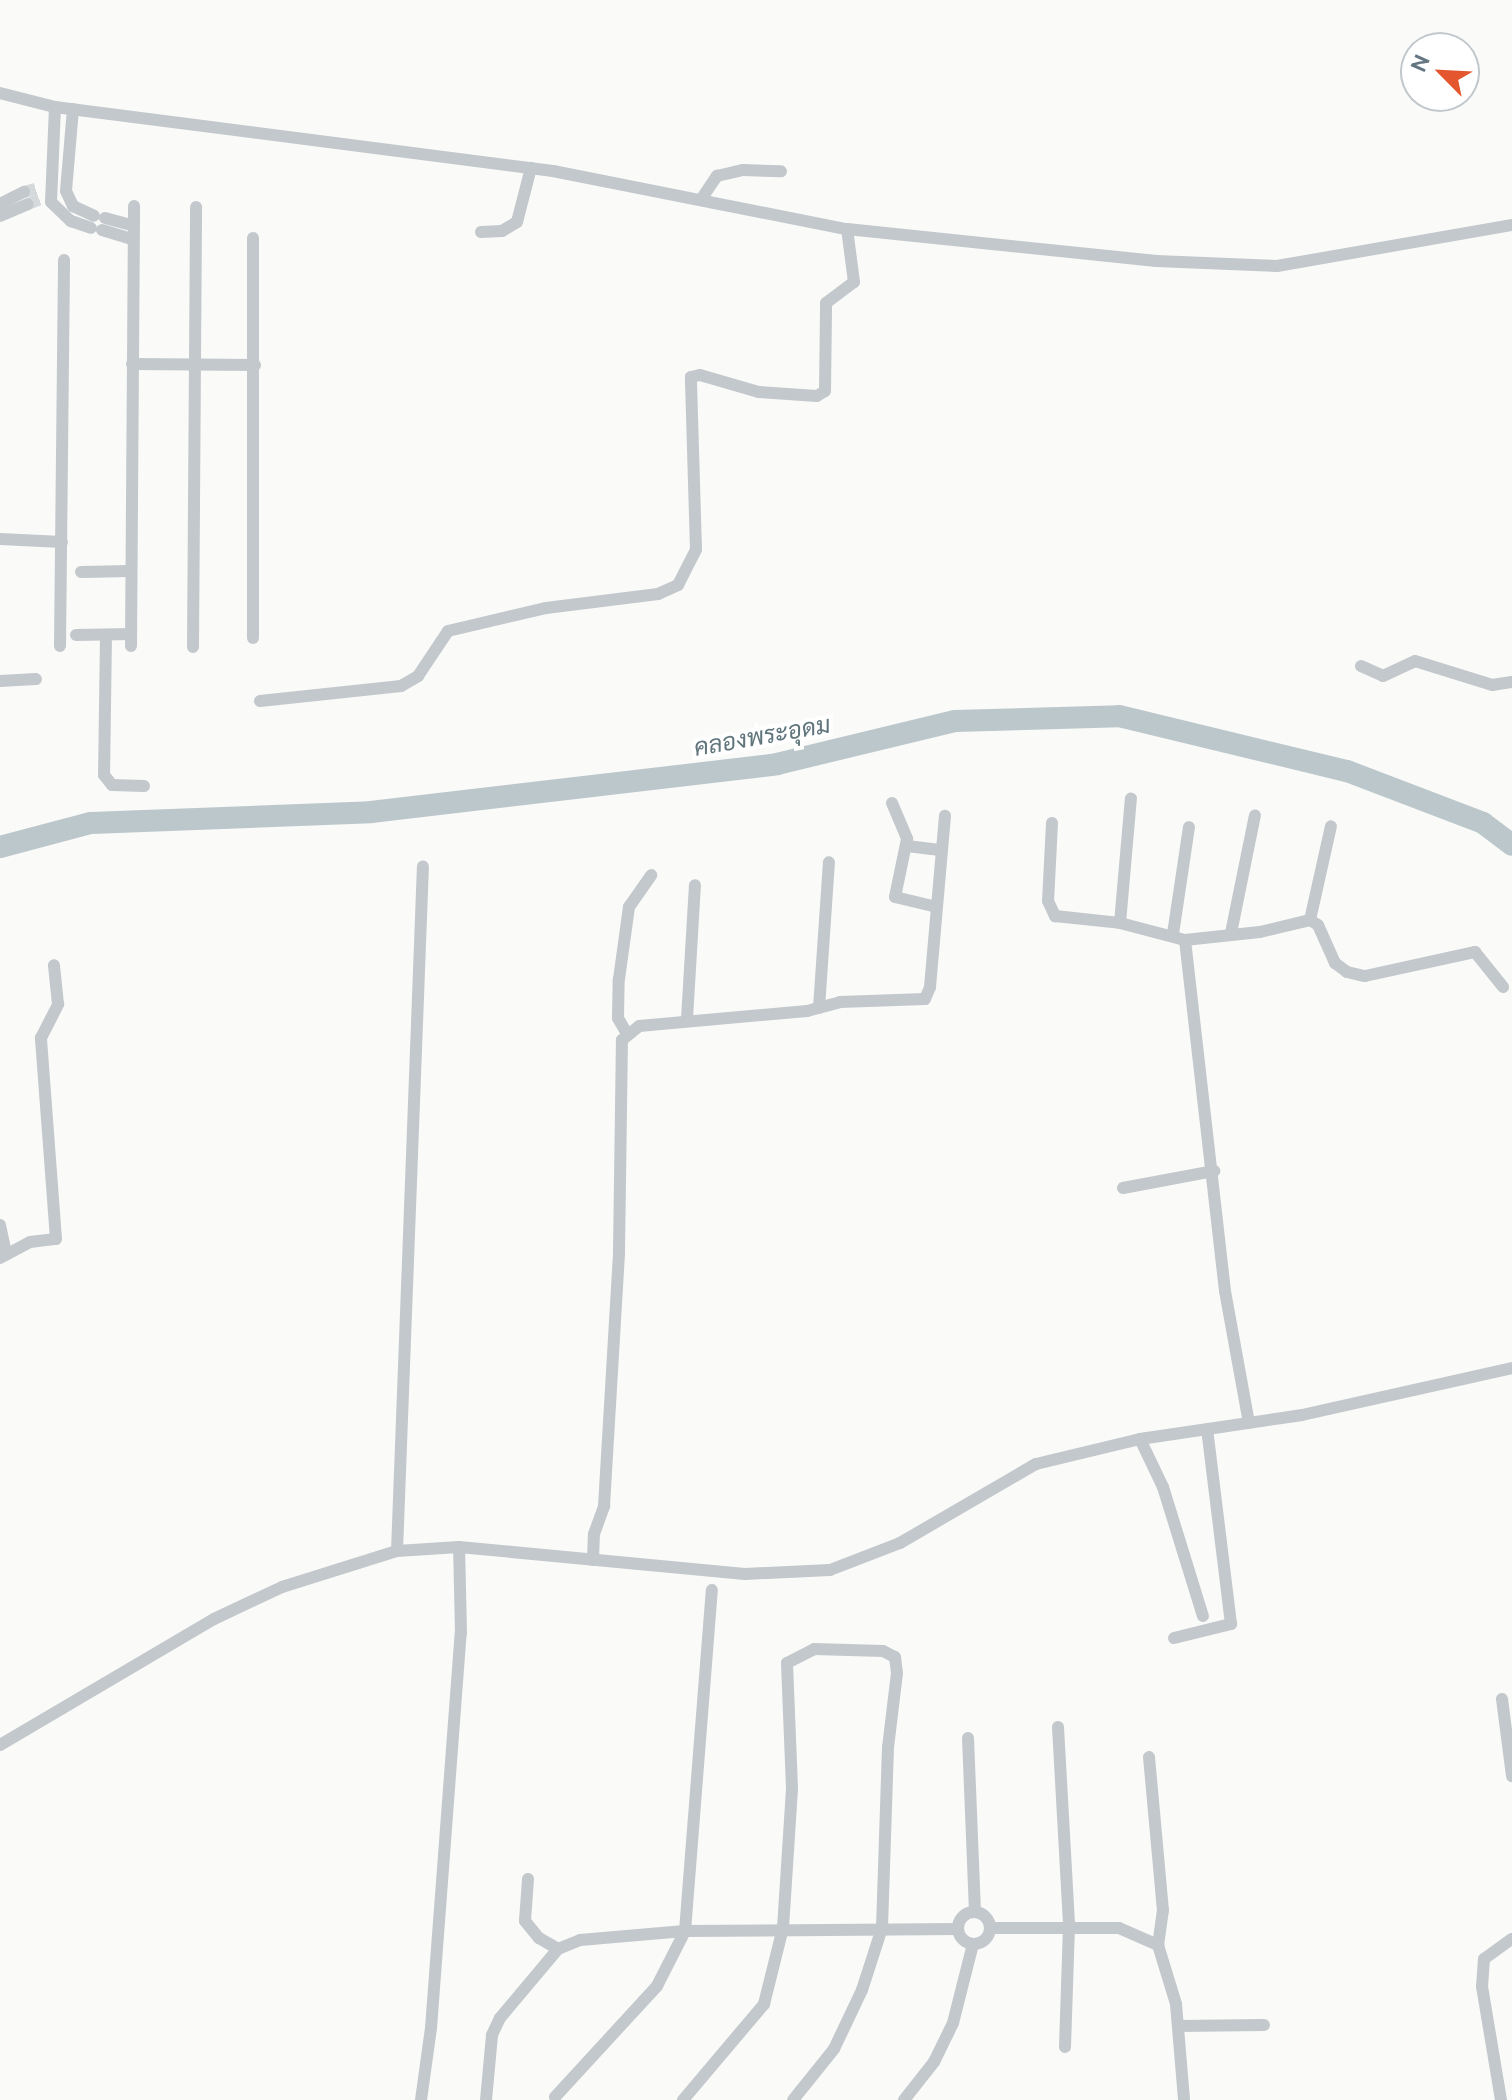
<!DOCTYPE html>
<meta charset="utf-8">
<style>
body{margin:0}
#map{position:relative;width:1512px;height:2100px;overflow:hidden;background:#fafaf8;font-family:Ubuntu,Sarabun,sans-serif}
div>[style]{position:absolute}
.river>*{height:22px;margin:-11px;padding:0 11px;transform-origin:11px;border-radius:11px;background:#bbc7cb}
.minor-tunnel>*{height:12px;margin-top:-6px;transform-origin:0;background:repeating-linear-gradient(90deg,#d5d9db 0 12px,transparent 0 18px)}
.minor>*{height:12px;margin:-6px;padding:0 6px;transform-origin:6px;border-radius:6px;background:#c3c8cc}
.minor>.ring{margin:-6px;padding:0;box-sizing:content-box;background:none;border:12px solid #c3c8cc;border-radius:50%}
span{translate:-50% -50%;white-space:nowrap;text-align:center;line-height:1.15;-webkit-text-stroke:8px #fff;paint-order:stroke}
.water-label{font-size:24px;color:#60757c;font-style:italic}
.north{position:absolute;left:1400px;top:32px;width:80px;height:80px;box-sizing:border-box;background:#fff;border:2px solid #c1c8cd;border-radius:50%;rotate:294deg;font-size:22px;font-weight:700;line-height:32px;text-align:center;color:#657683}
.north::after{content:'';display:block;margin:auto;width:28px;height:36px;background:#e4572e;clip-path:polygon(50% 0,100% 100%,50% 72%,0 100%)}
</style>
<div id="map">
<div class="river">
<i style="left:0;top:847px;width:94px;rotate:-14.8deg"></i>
<i style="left:91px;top:823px;width:280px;rotate:-2.2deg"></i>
<i style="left:371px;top:812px;width:409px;rotate:-6.7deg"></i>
<i style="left:777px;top:764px;width:183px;rotate:-13.6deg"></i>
<i style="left:955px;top:721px;width:164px;rotate:-1.7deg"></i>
<i style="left:1119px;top:716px;width:235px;rotate:13.6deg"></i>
<i style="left:1347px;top:771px;width:146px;rotate:20.9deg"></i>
<i style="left:1483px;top:823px;width:36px;rotate:37deg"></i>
</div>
<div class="minor-tunnel">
<i style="left:24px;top:192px;width:16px;rotate:-15deg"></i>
<i style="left:28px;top:204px;width:14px;rotate:-21deg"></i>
</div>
<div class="minor">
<i style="left:0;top:93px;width:57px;rotate:14.3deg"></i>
<i style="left:55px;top:107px;width:502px;rotate:7.32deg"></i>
<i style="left:553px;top:171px;width:300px;rotate:11.2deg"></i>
<i style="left:847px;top:229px;width:311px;rotate:5.9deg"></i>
<i style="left:1156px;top:261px;width:121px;rotate:2.4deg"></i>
<i style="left:1277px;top:266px;width:239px;rotate:-9.9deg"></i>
<i style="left:55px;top:107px;width:95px;rotate:92.4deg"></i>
<i style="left:51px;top:202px;width:28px;rotate:44deg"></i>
<i style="left:71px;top:221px;width:21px;rotate:19deg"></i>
<i style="left:73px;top:109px;width:82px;rotate:94.9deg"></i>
<i style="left:66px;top:191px;width:17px;rotate:65deg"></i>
<i style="left:73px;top:206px;width:23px;rotate:25deg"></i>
<i style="left:702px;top:198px;width:27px;rotate:-56deg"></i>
<i style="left:717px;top:176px;width:27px;rotate:-13deg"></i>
<i style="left:743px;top:170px;width:38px;rotate:2deg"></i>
<i style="left:0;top:204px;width:27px;rotate:-27deg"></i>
<i style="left:0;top:216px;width:30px;rotate:-23deg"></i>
<i style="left:105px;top:218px;width:28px;rotate:15deg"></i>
<i style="left:102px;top:230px;width:31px;rotate:17deg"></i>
<i style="left:481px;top:232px;width:21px;rotate:-3deg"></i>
<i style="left:502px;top:231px;width:17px;rotate:-31deg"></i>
<i style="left:517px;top:222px;width:56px;rotate:-75.5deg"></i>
<i style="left:132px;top:364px;width:123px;rotate:0.5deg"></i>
<i style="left:0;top:539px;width:62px;rotate:2.8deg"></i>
<i style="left:81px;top:572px;width:50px;rotate:-1.1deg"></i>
<i style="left:76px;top:635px;width:55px;rotate:-1deg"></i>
<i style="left:106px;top:635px;width:140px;rotate:90.8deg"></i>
<i style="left:104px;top:775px;width:13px;rotate:51deg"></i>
<i style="left:112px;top:785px;width:32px;rotate:2deg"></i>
<i style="left:253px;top:638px;width:400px;rotate:-90deg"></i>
<i style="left:60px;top:646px;width:386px;rotate:-89.4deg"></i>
<i style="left:131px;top:646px;width:440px;rotate:-89.6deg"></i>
<i style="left:193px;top:647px;width:440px;rotate:-89.6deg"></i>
<i style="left:1361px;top:666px;width:24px;rotate:24deg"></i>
<i style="left:1383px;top:676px;width:35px;rotate:-25deg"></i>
<i style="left:1415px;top:661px;width:81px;rotate:17.3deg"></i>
<i style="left:1492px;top:685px;width:20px;rotate:-9deg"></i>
<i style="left:0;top:681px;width:36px;rotate:-3deg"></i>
<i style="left:260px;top:701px;width:142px;rotate:-6.1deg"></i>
<i style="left:401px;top:686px;width:20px;rotate:-30deg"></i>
<i style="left:418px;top:676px;width:54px;rotate:-56.3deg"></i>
<i style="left:448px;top:631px;width:101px;rotate:-13.2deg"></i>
<i style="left:546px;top:608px;width:113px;rotate:-7.1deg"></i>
<i style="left:658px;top:594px;width:22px;rotate:-24deg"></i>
<i style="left:678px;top:585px;width:39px;rotate:-63deg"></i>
<i style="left:696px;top:550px;width:173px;rotate:-91.7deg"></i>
<i style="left:691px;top:377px;width:9px;rotate:-13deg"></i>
<i style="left:700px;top:375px;width:61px;rotate:16.1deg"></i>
<i style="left:759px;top:392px;width:58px;rotate:3.9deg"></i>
<i style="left:817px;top:396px;width:9px;rotate:-32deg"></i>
<i style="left:825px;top:391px;width:88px;rotate:-89.3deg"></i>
<i style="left:826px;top:303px;width:35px;rotate:-37deg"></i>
<i style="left:854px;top:282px;width:53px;rotate:-97.5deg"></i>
<i style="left:892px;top:803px;width:39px;rotate:67deg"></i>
<i style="left:907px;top:839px;width:59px;rotate:101.7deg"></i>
<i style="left:895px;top:897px;width:43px;rotate:13.4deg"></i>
<i style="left:1052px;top:823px;width:78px;rotate:92.9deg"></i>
<i style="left:1048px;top:901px;width:17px;rotate:65deg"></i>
<i style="left:1055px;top:916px;width:65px;rotate:6.1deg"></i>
<i style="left:1120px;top:923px;width:67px;rotate:14.7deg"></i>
<i style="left:1185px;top:940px;width:75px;rotate:-6.1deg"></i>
<i style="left:1260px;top:932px;width:51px;rotate:-13.5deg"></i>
<i style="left:1310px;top:920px;width:9px;rotate:32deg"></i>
<i style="left:1318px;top:925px;width:42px;rotate:65.9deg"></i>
<i style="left:1335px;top:963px;width:15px;rotate:37deg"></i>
<i style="left:1347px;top:972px;width:18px;rotate:13deg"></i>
<i style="left:1365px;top:976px;width:113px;rotate:-12.3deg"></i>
<i style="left:1475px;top:952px;width:45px;rotate:51.3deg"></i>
<i style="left:907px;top:846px;width:35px;rotate:7deg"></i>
<i style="left:1310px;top:920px;width:96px;rotate:-77.4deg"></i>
<i style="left:1120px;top:923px;width:125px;rotate:-85deg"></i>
<i style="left:1231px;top:933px;width:120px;rotate:-78.5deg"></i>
<i style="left:1173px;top:934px;width:108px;rotate:-81.5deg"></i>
<i style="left:1185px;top:940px;width:353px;rotate:83.5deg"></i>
<i style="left:1225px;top:1291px;width:134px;rotate:79.7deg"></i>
<i style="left:819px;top:1008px;width:146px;rotate:-86.1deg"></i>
<i style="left:687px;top:1019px;width:134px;rotate:-86.6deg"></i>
<i style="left:626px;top:1032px;width:16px;rotate:-120deg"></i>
<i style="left:618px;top:1018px;width:39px;rotate:-89deg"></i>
<i style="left:619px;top:979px;width:73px;rotate:-82.1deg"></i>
<i style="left:629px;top:907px;width:39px;rotate:-55deg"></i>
<i style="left:1123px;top:1188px;width:93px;rotate:-10.6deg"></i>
<i style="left:0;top:1225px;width:30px;rotate:78deg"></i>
<i style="left:0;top:1258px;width:34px;rotate:-28deg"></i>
<i style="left:30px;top:1242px;width:26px;rotate:-7deg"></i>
<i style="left:56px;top:1239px;width:202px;rotate:-94.3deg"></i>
<i style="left:41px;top:1038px;width:38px;rotate:-63deg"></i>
<i style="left:58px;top:1004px;width:39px;rotate:-96deg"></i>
<i style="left:1140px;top:1439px;width:53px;rotate:64.4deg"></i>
<i style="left:1163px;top:1487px;width:135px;rotate:72.8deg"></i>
<i style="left:397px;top:1551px;width:685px;rotate:-87.83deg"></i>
<i style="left:593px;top:1560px;width:26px;rotate:-88deg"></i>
<i style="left:594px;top:1534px;width:30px;rotate:-70deg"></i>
<i style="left:604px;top:1506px;width:254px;rotate:-86.6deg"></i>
<i style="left:619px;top:1252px;width:212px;rotate:-89.2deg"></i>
<i style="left:622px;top:1040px;width:22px;rotate:-39deg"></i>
<i style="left:639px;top:1026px;width:169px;rotate:-5.1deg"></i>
<i style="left:807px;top:1011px;width:34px;rotate:-15deg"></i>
<i style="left:840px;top:1002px;width:85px;rotate:-2deg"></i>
<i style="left:925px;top:999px;width:13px;rotate:-67deg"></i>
<i style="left:930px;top:987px;width:172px;rotate:-85deg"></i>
<i style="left:1174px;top:1638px;width:59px;rotate:-13.8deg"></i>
<i style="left:1231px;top:1624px;width:196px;rotate:-97deg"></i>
<i style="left:1502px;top:1699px;width:78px;rotate:82.6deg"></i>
<i style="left:1058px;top:1727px;width:199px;rotate:86.8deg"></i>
<i style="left:1069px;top:1926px;width:121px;rotate:91.9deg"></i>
<i style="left:968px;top:1738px;width:173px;rotate:87.7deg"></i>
<i style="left:0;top:1745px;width:248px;rotate:-30.5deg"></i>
<i style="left:214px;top:1619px;width:75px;rotate:-25.2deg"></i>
<i style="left:282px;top:1587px;width:121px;rotate:-17.4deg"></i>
<i style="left:397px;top:1551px;width:62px;rotate:-3.7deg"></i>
<i style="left:459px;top:1547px;width:287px;rotate:5.4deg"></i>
<i style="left:745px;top:1574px;width:85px;rotate:-2.7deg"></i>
<i style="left:830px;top:1570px;width:75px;rotate:-21.1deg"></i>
<i style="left:900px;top:1543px;width:157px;rotate:-30.2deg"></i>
<i style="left:1036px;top:1464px;width:107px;rotate:-13.5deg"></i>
<i style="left:1140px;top:1439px;width:164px;rotate:-8.4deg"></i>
<i style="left:1302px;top:1415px;width:215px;rotate:-12.6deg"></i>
<i style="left:1149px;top:1757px;width:154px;rotate:84.8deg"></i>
<i style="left:1163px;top:1910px;width:35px;rotate:98deg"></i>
<i style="left:528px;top:1879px;width:42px;rotate:94.1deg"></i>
<i style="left:525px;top:1921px;width:22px;rotate:51deg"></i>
<i style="left:539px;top:1938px;width:22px;rotate:30deg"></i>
<i class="ring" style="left:958px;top:1912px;width:20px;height:20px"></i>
<i style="left:990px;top:1928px;width:129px"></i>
<i style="left:1119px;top:1928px;width:43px;rotate:23.6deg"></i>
<i style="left:1158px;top:1945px;width:62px;rotate:73deg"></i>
<i style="left:1176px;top:2004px;width:96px;rotate:85.2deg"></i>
<i style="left:1178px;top:2026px;width:86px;rotate:-0.7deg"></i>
<i style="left:555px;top:2097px;width:151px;rotate:-47.4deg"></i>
<i style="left:657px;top:1986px;width:62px;rotate:-63deg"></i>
<i style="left:685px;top:1931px;width:342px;rotate:-85.5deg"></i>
<i style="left:421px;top:2100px;width:73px;rotate:-82.1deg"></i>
<i style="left:431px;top:2028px;width:396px;rotate:-85.7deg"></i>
<i style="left:461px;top:1633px;width:86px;rotate:-91.3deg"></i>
<i style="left:486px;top:2100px;width:65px;rotate:-84.7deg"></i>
<i style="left:492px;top:2035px;width:19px;rotate:-65deg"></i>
<i style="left:500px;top:2018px;width:90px;rotate:-50deg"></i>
<i style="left:558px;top:1949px;width:24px;rotate:-22deg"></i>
<i style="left:580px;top:1940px;width:105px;rotate:-4.9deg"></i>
<i style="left:685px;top:1931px;width:273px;rotate:-0.4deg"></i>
<i style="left:683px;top:2100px;width:126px;rotate:-49.8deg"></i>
<i style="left:764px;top:2004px;width:78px;rotate:-76deg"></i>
<i style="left:783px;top:1928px;width:140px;rotate:-86.3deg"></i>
<i style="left:792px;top:1788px;width:125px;rotate:-92.3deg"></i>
<i style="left:787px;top:1663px;width:30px;rotate:-27deg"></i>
<i style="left:814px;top:1649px;width:69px;rotate:1.7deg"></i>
<i style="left:883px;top:1651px;width:13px;rotate:27deg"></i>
<i style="left:895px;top:1657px;width:16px;rotate:83deg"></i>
<i style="left:897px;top:1673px;width:75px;rotate:96.9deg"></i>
<i style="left:888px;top:1747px;width:181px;rotate:91.9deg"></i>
<i style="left:882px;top:1928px;width:65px;rotate:107.9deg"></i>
<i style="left:862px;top:1990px;width:65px;rotate:115.4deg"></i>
<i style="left:834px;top:2049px;width:65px;rotate:128.8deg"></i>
<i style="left:904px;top:2100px;width:48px;rotate:-51.7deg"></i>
<i style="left:934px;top:2062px;width:43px;rotate:-64deg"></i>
<i style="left:953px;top:2023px;width:81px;rotate:-75.8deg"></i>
<i style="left:1501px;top:2100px;width:115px;rotate:-99.5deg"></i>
<i style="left:1482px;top:1987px;width:28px;rotate:-86deg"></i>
<i style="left:1484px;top:1959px;width:34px;rotate:-36deg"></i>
</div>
<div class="water-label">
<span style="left:762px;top:736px;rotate:-10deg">คลองพระอุดม</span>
</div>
<div class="north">N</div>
</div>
